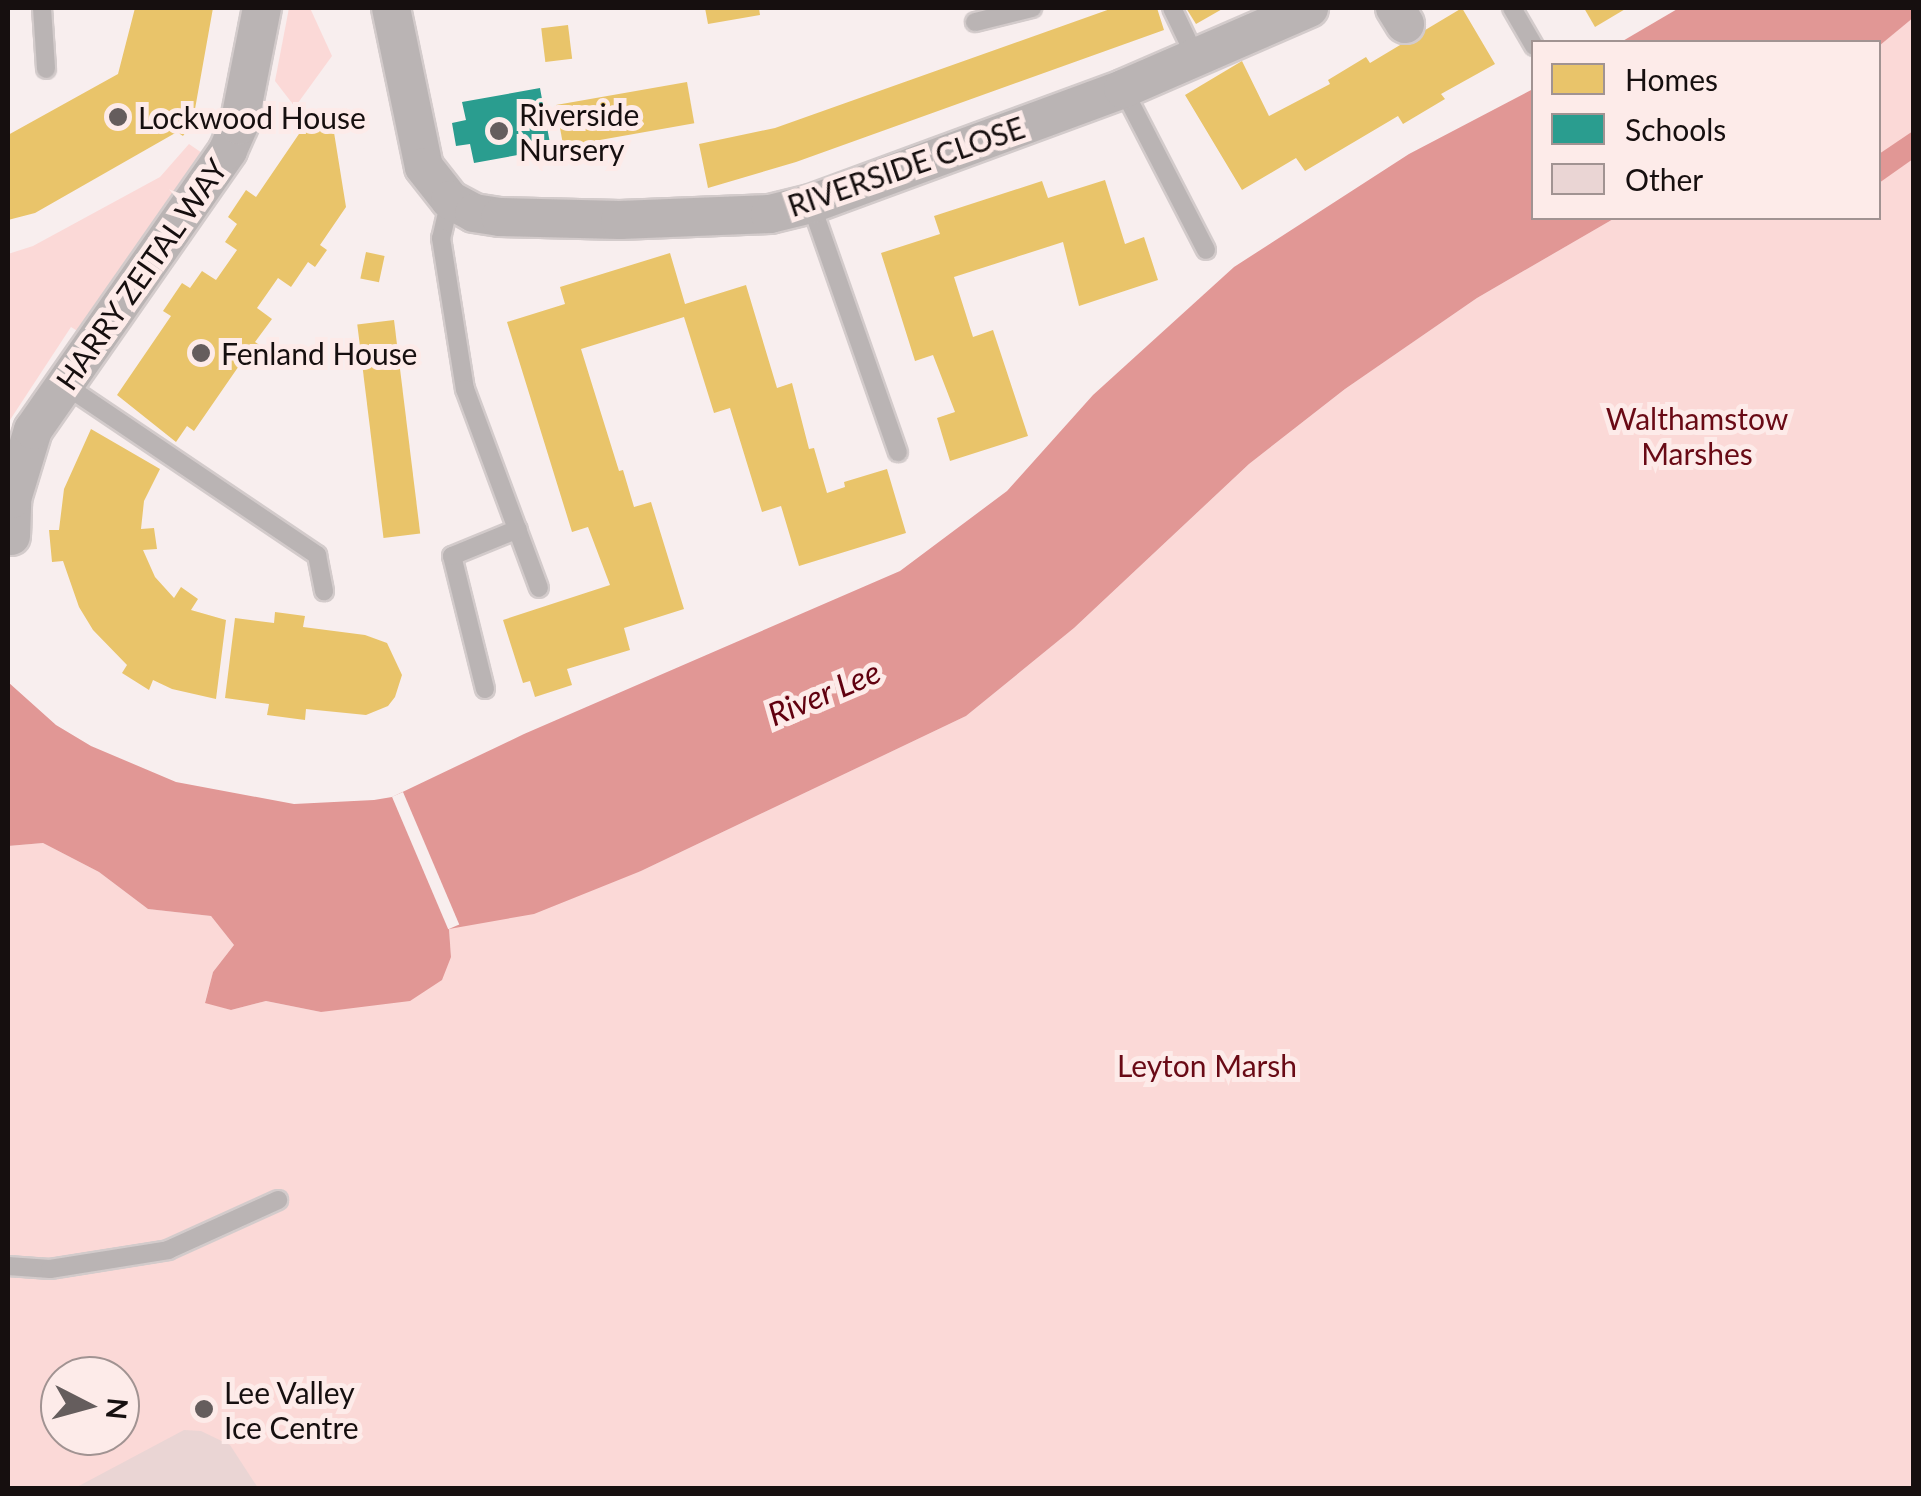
<!DOCTYPE html>
<style>
body{margin:0}
#map{position:relative;width:1921px;height:1496px;overflow:hidden;background:#f8eeee;font-family:Lato,sans-serif}
div>[style]{position:absolute}
.green>*{inset:0;background:#fbd9d7}
.water>*{inset:0;background:#e19795}
.pier>*{inset:0;background:#f8eeee;transform-origin:0 0}
.homes>*{inset:0;background:#e9c46a;transform-origin:0 0}
.schools>*{inset:0;background:#2a9d8f}
.building>*{inset:0;background:#ead5d4}
.roads{filter:drop-shadow(2px 0 #d3cbcb) drop-shadow(-2px 0 #d3cbcb) drop-shadow(0 2px #d3cbcb) drop-shadow(0 -2px #d3cbcb)}
.lane>*{height:18px;margin:-9px;padding:0 9px;transform-origin:9px;border-radius:9px;background:#bab4b4}
.street>*{height:38px;margin:-19px;padding:0 19px;transform-origin:19px;border-radius:19px;background:#bab4b4}
.dots>*{width:28px;height:28px;translate:-50% -50%;box-sizing:border-box;border:5px solid #fdebe9;border-radius:50%}
span{translate:-50% -50%;white-space:nowrap;text-align:center;line-height:1.15;-webkit-text-stroke:10px #fdebe9;paint-order:stroke}
.poi-label{font-size:30px;color:#160f0f}
.left{translate:0 -50%;text-align:left}
.street-label{font-size:30px;color:#160f0f}
.park-label{font-size:30px;color:#690a15}
.water-label{font-size:32px;color:#61000f;font-style:italic}
.frame{position:absolute;inset:0;border:10px solid #160f0f;pointer-events:none}
.legend{position:absolute;left:1531px;top:40px;width:350px;height:180px;box-sizing:border-box;background:#fdebe9;border:2px solid #a19392;margin:0;padding:12px 18px;list-style:none;font-size:30px;color:#160f0f}
.legend li{display:flex;align-items:center;gap:20px;height:50px}
.legend b{width:50px;border:2px solid #a19392}
.north{position:absolute;left:40px;top:1356px;width:100px;height:100px;box-sizing:border-box;background:#fdebe9;border:2px solid #a19392;border-radius:50%;rotate:96deg;font-size:28px;font-weight:700;line-height:40px;text-align:center;color:#160f0f}
.north::after{content:'';display:block;margin:auto;width:35px;height:45px;background:#655d5d;clip-path:polygon(50% 0,100% 100%,50% 72%,0 100%)}
</style>
<div id="map">
<div class="green">
<i style="clip-path:polygon(289px 8px,310px 8px,332px 56px,295px 107px,275px 81px)"></i>
<i style="clip-path:polygon(evenodd,1913px 17px,1913px 1488px,8px 1488px,8px 846px,43px 843px,99px 872px,148px 909px,211px 916px,234px 945px,213px 972px,205px 1002px,231px 1010px,266px 1001px,321px 1012px,451px 957px,449px 929px,641px 871px,966px 716px,1074px 628px,1249px 464px,1345px 389px,1477px 298px,1615px 218px,1878px 218px,1879px 46px,1913px 17px,60px 1376px,120px 1376px,120px 1436px,60px 1436px,60px 1376px)"></i>
<i style="clip-path:polygon(189px 144px,202px 153px,79px 332px,71px 327px,8px 423px,8px 254px,33px 246px,160px 177px)"></i>
</div>
<div class="water">
<i style="clip-path:polygon(1679px 8px,1913px 8px,1914px 17px,1879px 46px,1621px 42px)"></i>
<i style="clip-path:polygon(1533px 89px,1534px 218px,1615px 218px,1477px 298px,1345px 389px,1249px 464px,1074px 628px,966px 716px,641px 871px,534px 914px,449px 929px,451px 957px,442px 980px,410px 1001px,321px 1012px,266px 1001px,231px 1010px,205px 1003px,213px 972px,234px 945px,211px 916px,148px 909px,99px 872px,43px 843px,8px 846px,8px 682px,56px 725px,91px 746px,176px 782px,294px 804px,374px 800px,392px 797px,524px 734px,900px 571px,1007px 491px,1093px 395px,1234px 267px,1409px 154px)"></i>
<i style="clip-path:polygon(1913px 131px,1913px 159px,1879px 183px,1879px 154px)"></i>
</div>
<div class="pier">
<i style="left:403px;top:792px;width:144px;height:12px;rotate:67deg"></i>
</div>
<div class="homes">
<i style="clip-path:polygon(135px 8px,213px 8px,195px 109px,200px 111px,183px 136px,177px 132px,35px 213px,8px 220px,8px 135px,118px 74px)"></i>
<i style="clip-path:polygon(705px 8px,759px 8px,760px 15px,708px 24px)"></i>
<i style="clip-path:polygon(1113px 8px,1157px 8px,1164px 30px,796px 162px,708px 188px,699px 144px,775px 128px)"></i>
<i style="clip-path:polygon(1186px 8px,1224px 8px,1196px 24px)"></i>
<i style="clip-path:polygon(1462px 8px,1495px 64px,1441px 94px,1445px 99px,1403px 124px,1398px 116px,1305px 171px,1296px 158px,1242px 190px,1185px 95px,1242px 61px,1269px 116px,1330px 84px,1328px 80px,1366px 57px,1370px 63px)"></i>
<i style="clip-path:polygon(1584px 8px,1627px 8px,1595px 27px)"></i>
<i style="left:568px;top:25px;width:34px;height:27px;rotate:83deg"></i>
<i style="left:687px;top:82px;width:42px;height:133px;rotate:80deg"></i>
<i style="clip-path:polygon(316px 109px,332px 120px,346px 207px,320px 245px,327px 250px,315px 267px,308px 262px,291px 287px,278px 278px,257px 308px,272px 319px,255px 342px,261px 346px,249px 364px,243px 360px,194px 431px,187px 426px,176px 442px,117px 395px,171px 316px,163px 311px,182px 283px,190px 288px,202px 271px,216px 280px,237px 250px,225px 242px,237px 224px,228px 217px,246px 190px,256px 197px)"></i>
<i style="clip-path:polygon(1105px 180px,1125px 244px,1144px 237px,1158px 280px,1079px 306px,1063px 242px,954px 277px,973px 337px,993px 330px,1028px 436px,950px 461px,937px 418px,955px 412px,933px 355px,915px 361px,881px 253px,940px 234px,934px 216px,1042px 181px,1048px 198px)"></i>
<i style="left:366px;top:252px;width:19px;height:27px;rotate:12deg"></i>
<i style="clip-path:polygon(670px 253px,685px 304px,746px 285px,777px 388px,792px 383px,809px 449px,814px 448px,827px 493px,845px 487px,844px 482px,887px 469px,906px 533px,799px 566px,781px 506px,762px 512px,730px 408px,714px 413px,684px 317px,581px 349px,619px 471px,623px 470px,634px 507px,651px 502px,684px 609px,624px 628px,630px 650px,567px 669px,572px 685px,535px 697px,530px 681px,523px 683px,503px 620px,610px 585px,588px 527px,572px 532px,507px 322px,565px 304px,560px 287px)"></i>
<i style="left:394px;top:320px;width:215px;height:37px;rotate:83deg"></i>
<i style="clip-path:polygon(91px 429px,160px 469px,144px 501px,141px 529px,154px 528px,157px 549px,143px 550px,155px 577px,174px 598px,181px 587px,198px 599px,191px 610px,226px 620px,216px 699px,172px 689px,153px 680px,149px 690px,122px 673px,127px 665px,93px 630px,79px 607px,63px 561px,52px 562px,49px 530px,59px 530px,64px 489px)"></i>
<i style="clip-path:polygon(275px 612px,305px 616px,303px 627px,365px 635px,387px 643px,402px 675px,395px 697px,388px 706px,366px 715px,306px 709px,305px 720px,267px 715px,269px 704px,225px 698px,235px 618px,274px 623px)"></i>
</div>
<div class="schools">
<i style="clip-path:polygon(540px 88px,551px 149px,474px 163px,470px 144px,456px 146px,452px 123px,466px 120px,462px 102px)"></i>
</div>
<div class="building">
<i style="clip-path:polygon(184px 1430px,201px 1431px,230px 1445px,258px 1488px,75px 1488px)"></i>
</div>
<div class="roads">
<div class="lane">
<i style="left:42px;top:8px;width:61px;rotate:86.2deg"></i>
<i style="left:1172px;top:8px;width:55px;rotate:64.4deg"></i>
<i style="left:1512px;top:8px;width:44px;rotate:59.9deg"></i>
<i style="left:975px;top:22px;width:59px;rotate:-13.8deg"></i>
<i style="left:1123px;top:89px;width:181px;rotate:62.7deg"></i>
<i style="left:450px;top:200px;width:39px;rotate:103deg"></i>
<i style="left:441px;top:238px;width:153px;rotate:81deg"></i>
<i style="left:465px;top:389px;width:212px;rotate:69.6deg"></i>
<i style="left:811px;top:204px;width:263px;rotate:70.7deg"></i>
<i style="left:62px;top:383px;width:308px;rotate:34deg"></i>
<i style="left:317px;top:555px;width:37px;rotate:79deg"></i>
<i style="left:485px;top:689px;width:137px;rotate:-103.9deg"></i>
<i style="left:452px;top:556px;width:71px;rotate:-22.2deg"></i>
<i style="left:8px;top:1266px;width:42px;rotate:4.1deg"></i>
<i style="left:50px;top:1269px;width:120px;rotate:-9.1deg"></i>
<i style="left:168px;top:1250px;width:121px;rotate:-24.4deg"></i>
</div>
<div class="street">
<i style="left:391px;top:8px;width:162px;rotate:78.3deg"></i>
<i style="left:424px;top:167px;width:42px;rotate:51.8deg"></i>
<i style="left:450px;top:200px;width:27px;rotate:28deg"></i>
<i style="left:474px;top:213px;width:26px;rotate:9deg"></i>
<i style="left:500px;top:217px;width:120px;rotate:1.4deg"></i>
<i style="left:620px;top:220px;width:150px;rotate:-2.3deg"></i>
<i style="left:770px;top:214px;width:42px;rotate:-13.7deg"></i>
<i style="left:811px;top:204px;width:333px;rotate:-20.2deg"></i>
<i style="left:1123px;top:89px;width:203px;rotate:-23.5deg"></i>
<i style="left:1395px;top:8px;width:19px;rotate:58deg"></i>
<i style="left:11px;top:536px;width:37px;rotate:-88deg"></i>
<i style="left:12px;top:499px;width:72px;rotate:-73.1deg"></i>
<i style="left:33px;top:430px;width:341px;rotate:-55.1deg"></i>
<i style="left:228px;top:150px;width:27px;rotate:-66deg"></i>
<i style="left:239px;top:125px;width:119px;rotate:-78.9deg"></i>
</div>
</div>
<div class="dots">
<i style="left:118px;top:117px;background:#655d5d"></i>
<i style="left:499px;top:131px;background:#655d5d"></i>
<i style="left:201px;top:353px;background:#655d5d"></i>
<i style="left:204px;top:1409px;background:#655d5d"></i>
</div>
<div class="poi-label">
<span class="left" style="left:519px;top:131px">Riverside<br>Nursery</span>
<span class="left" style="left:138px;top:117px">Lockwood House</span>
<span class="left" style="left:221px;top:353px">Fenland House</span>
<span class="left" style="left:224px;top:1409px">Lee Valley<br>Ice Centre</span>
</div>
<div class="street-label">
<span style="left:906px;top:166px;rotate:-19deg">RIVERSIDE CLOSE</span>
<span style="left:141px;top:274px;rotate:-55deg">HARRY ZEITAL WAY</span>
</div>
<div class="park-label">
<span style="left:1697px;top:435px">Walthamstow<br>Marshes</span>
<span style="left:1207px;top:1065px">Leyton Marsh</span>
</div>
<div class="water-label">
<span style="left:824px;top:693px;rotate:-23deg">River Lee</span>
</div>
<div class="frame"></div>
<ul class="legend">
<li><b style="height:28px;background:#e9c46a"></b>Homes</li>
<li><b style="height:28px;background:#2a9d8f"></b>Schools</li>
<li><b style="height:28px;background:#ead5d4"></b>Other</li>
</ul>
<div class="north">N</div>
</div>
